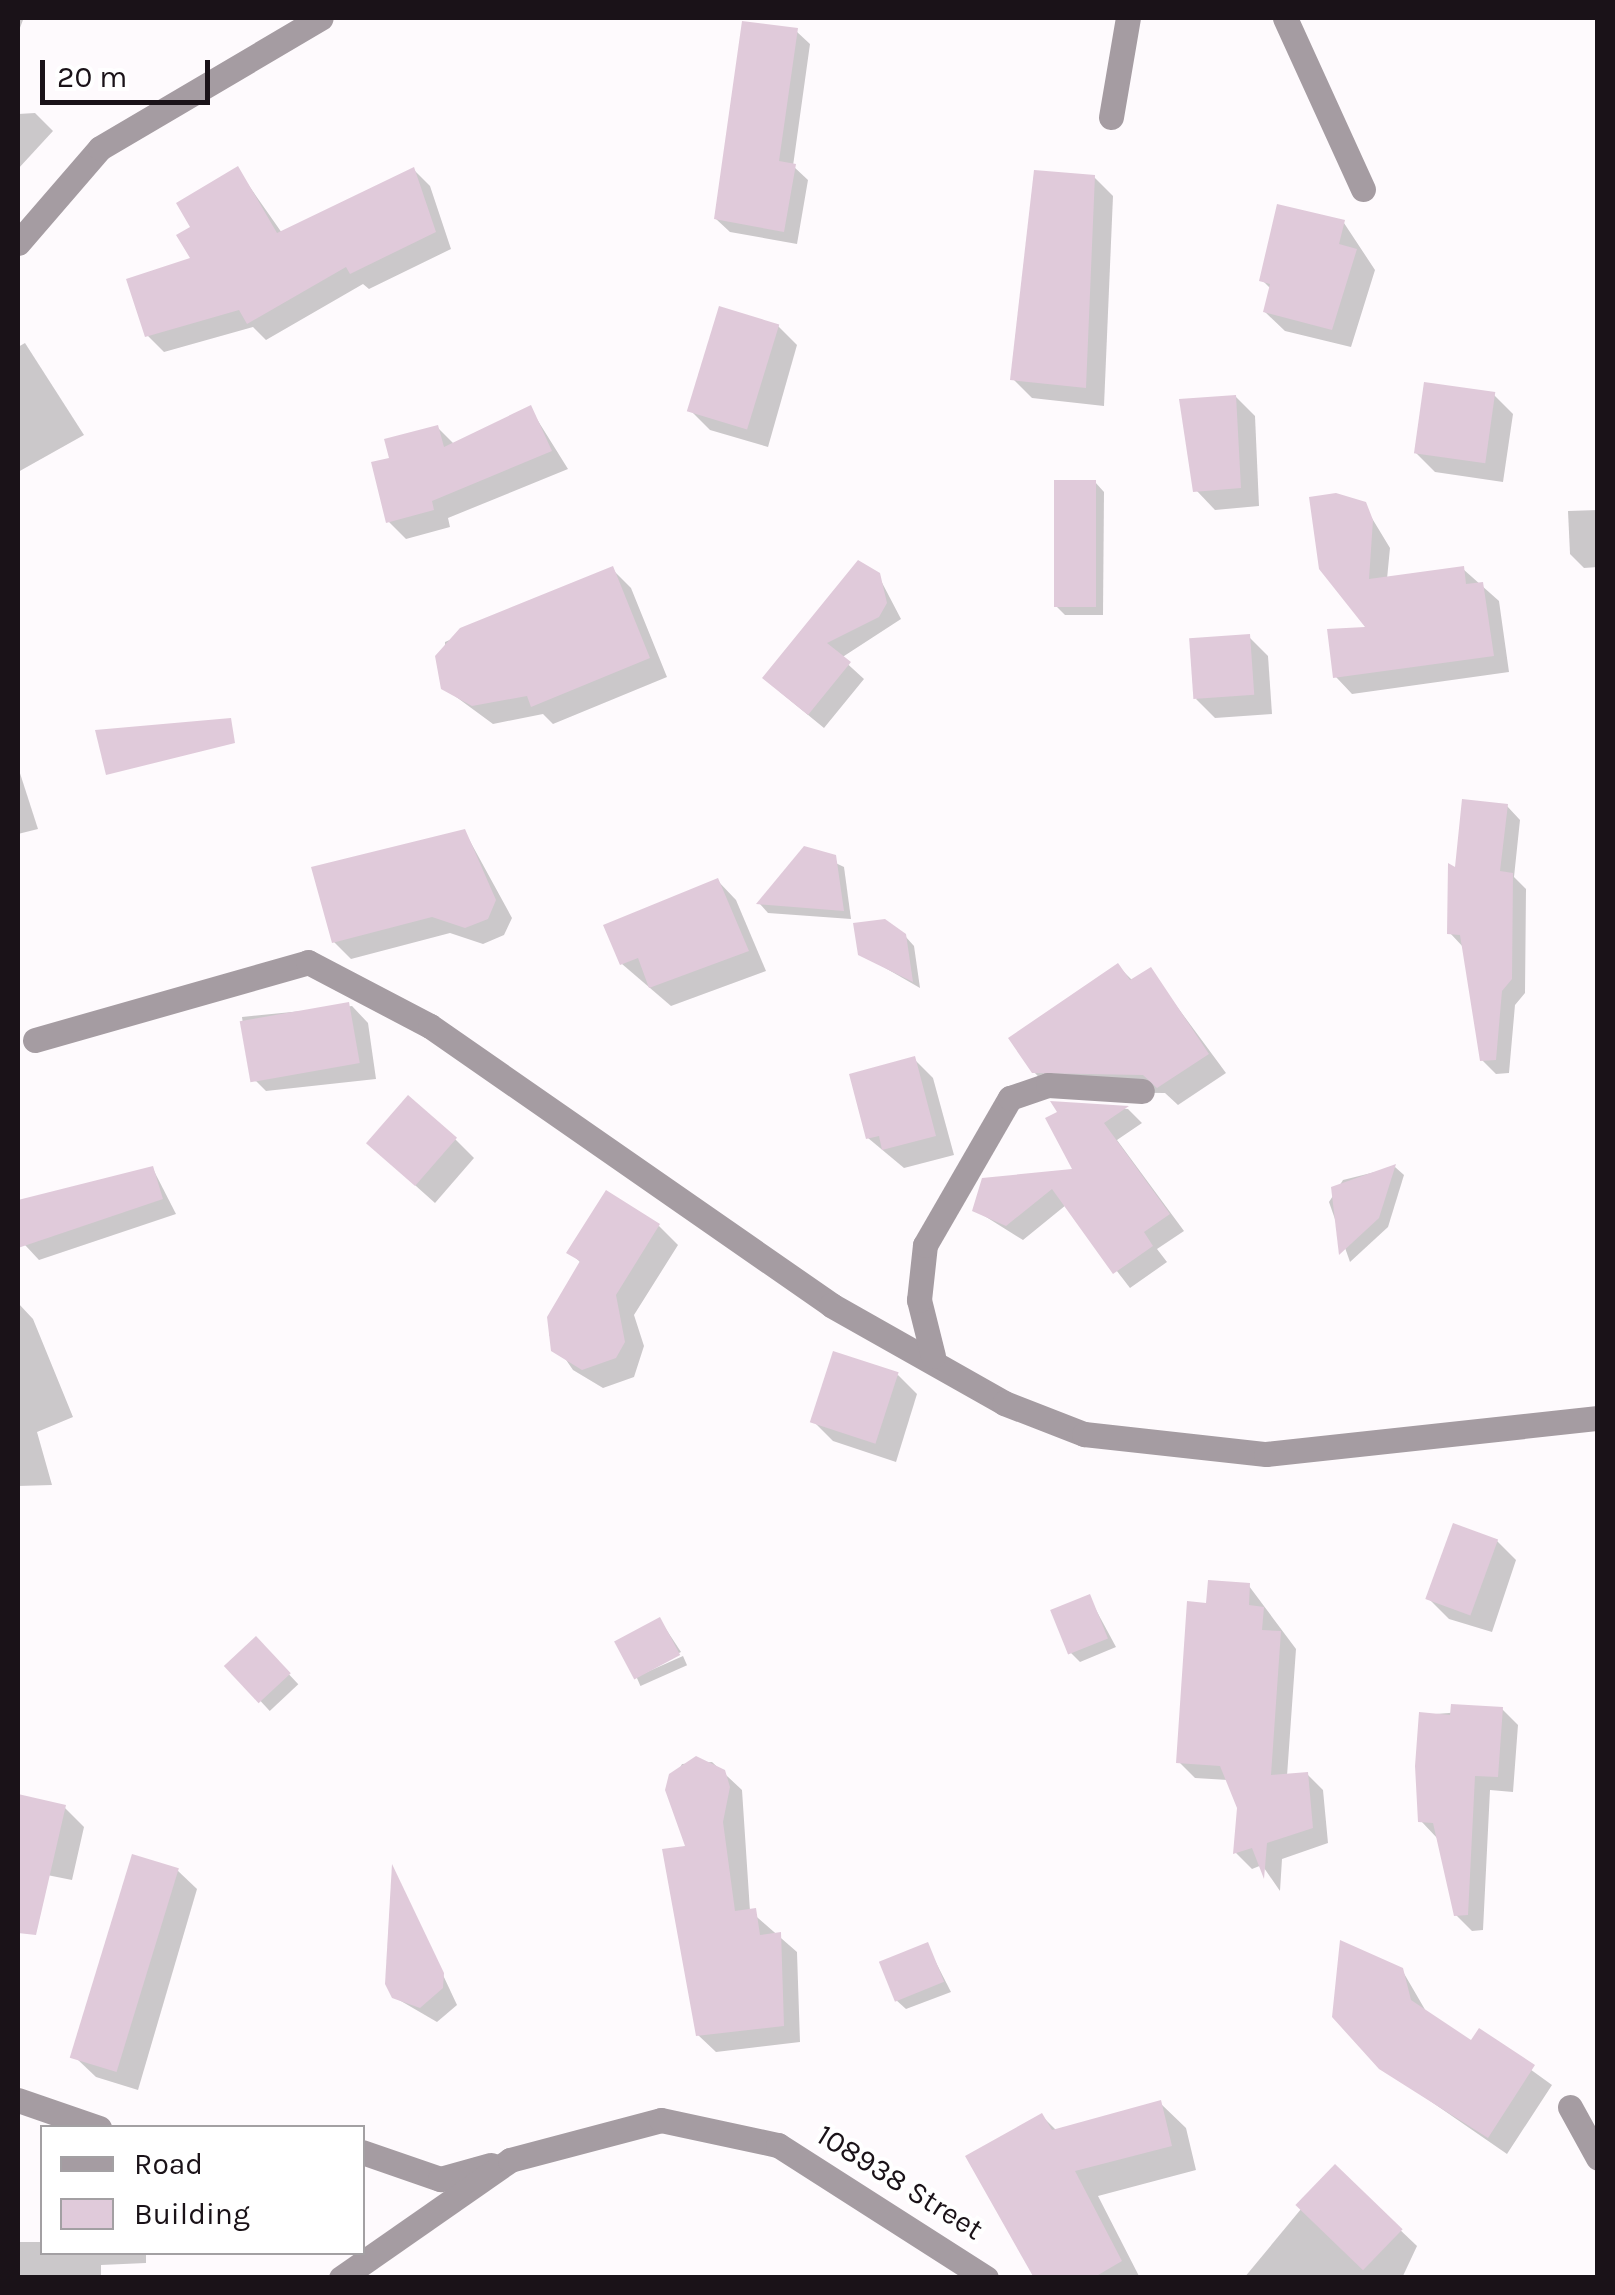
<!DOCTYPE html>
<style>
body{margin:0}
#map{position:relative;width:1615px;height:2295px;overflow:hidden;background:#fefafd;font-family:Karla,sans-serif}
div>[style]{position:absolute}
.shadow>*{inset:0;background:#0003;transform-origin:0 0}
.building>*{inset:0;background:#e0cada;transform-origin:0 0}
.minor>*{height:25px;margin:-12.5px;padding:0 12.5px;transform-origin:12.5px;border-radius:12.5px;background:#a59ca2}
span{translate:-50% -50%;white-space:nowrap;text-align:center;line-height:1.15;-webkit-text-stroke:8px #fff;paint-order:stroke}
.street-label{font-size:30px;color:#1a1218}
.frame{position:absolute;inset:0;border:20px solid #1a1218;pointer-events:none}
.legend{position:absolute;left:40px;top:2125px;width:325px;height:130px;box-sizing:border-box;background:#fff;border:2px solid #a3a0a3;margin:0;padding:12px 18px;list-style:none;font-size:30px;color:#1a1218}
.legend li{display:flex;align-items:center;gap:20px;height:50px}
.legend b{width:50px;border:2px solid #a3a0a3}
.scale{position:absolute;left:40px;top:60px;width:170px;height:45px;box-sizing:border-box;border:5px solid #1a1218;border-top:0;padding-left:12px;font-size:30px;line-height:35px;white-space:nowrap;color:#1a1218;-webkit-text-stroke:8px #fff;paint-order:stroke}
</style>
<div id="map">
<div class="shadow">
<i style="clip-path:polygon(18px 18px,42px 18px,23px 20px,18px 33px)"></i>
<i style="clip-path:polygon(796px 31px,810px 44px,793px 166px,808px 180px,797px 244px,730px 232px,716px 219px)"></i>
<i style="clip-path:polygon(35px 113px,53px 131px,18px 169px,18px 114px)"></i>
<i style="clip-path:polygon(238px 170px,282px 233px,414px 170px,430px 186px,451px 249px,369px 289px,363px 284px,266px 340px,253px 327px,164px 352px,147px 335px,193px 260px,193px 228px)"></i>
<i style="clip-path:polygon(1094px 177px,1113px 196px,1104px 406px,1032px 398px,1013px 379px)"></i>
<i style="clip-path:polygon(1344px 223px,1375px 270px,1351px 347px,1285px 331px,1265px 312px,1271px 289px,1262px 280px)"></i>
<i style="clip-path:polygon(778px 326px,797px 345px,768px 447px,710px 430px,691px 411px)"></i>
<i style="clip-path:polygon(25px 343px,84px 435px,18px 472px,18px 347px)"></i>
<i style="clip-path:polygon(1494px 395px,1513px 414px,1503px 482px,1435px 472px,1416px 453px)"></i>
<i style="clip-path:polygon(1236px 397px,1255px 416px,1259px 506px,1215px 510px,1196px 490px)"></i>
<i style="clip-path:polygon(530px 408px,568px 469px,448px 518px,450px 527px,406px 539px,389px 522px,437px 427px,454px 444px)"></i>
<i style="clip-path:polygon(1095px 482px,1104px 492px,1103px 615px,1065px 615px,1056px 606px)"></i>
<i style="clip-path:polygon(1364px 505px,1390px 548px,1387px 579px,1463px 569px,1499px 601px,1509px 672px,1352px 694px,1336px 677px,1370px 629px)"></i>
<i style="clip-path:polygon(1598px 510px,1598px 567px,1584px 568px,1570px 554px,1568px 511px)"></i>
<i style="clip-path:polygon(612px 569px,631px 588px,667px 677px,553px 724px,543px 714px,493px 724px,444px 688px,445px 642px)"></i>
<i style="clip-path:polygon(878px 575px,901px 619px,841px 658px,864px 679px,824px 728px,780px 692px)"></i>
<i style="clip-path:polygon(1249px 637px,1268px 656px,1272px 714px,1215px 718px,1196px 699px)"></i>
<i style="clip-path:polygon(18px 767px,38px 829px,18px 834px)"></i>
<i style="clip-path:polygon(1507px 806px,1520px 820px,1514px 877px,1526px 889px,1525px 993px,1515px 1005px,1509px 1073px,1496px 1074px,1482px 1060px,1464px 948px,1450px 933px,1457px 872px)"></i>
<i style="clip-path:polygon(465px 832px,512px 918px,504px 935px,483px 944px,450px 933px,351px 959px,334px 942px)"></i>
<i style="clip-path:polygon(804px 848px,844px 867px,851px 919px,768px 913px,760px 904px)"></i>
<i style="clip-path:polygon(717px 880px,736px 900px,766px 971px,671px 1006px,622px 964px)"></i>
<i style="clip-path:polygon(905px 936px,914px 946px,920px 988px,861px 954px)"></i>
<i style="clip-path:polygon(1118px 966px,1133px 981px,1150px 970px,1226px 1073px,1178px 1105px,1165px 1093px,1053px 1092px,1034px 1072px)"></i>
<i style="clip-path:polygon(352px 1006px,368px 1023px,376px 1079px,266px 1091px,250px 1075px,242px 1017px)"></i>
<i style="clip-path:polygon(914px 1059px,933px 1078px,954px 1155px,904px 1168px,868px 1138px)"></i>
<i style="clip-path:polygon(1055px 1104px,1128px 1109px,1142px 1123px,1117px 1140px,1184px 1231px,1157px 1249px,1167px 1262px,1130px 1288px,1066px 1205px,1023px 1240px,975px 1210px,1076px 1171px)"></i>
<i style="clip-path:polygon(455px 1139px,474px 1158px,435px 1203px,388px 1161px)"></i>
<i style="clip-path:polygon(1395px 1167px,1404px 1175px,1388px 1227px,1350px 1262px,1329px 1202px,1343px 1180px)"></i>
<i style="clip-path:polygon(153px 1169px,176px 1214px,39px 1260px,25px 1245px,18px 1203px)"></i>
<i style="clip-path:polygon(659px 1226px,678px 1245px,634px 1315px,644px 1346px,634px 1377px,603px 1388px,573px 1370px,549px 1335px,582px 1264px,570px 1252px)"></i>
<i style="clip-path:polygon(18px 1303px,33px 1319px,73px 1417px,37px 1432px,52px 1485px,18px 1486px)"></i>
<i style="clip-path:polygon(898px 1375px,917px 1394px,896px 1462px,833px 1441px,814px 1422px)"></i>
<i style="clip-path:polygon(1497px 1541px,1516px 1560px,1492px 1632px,1449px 1619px,1430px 1600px)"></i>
<i style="clip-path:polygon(1249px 1586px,1296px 1649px,1287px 1776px,1307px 1774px,1323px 1790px,1328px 1843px,1282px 1859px,1280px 1891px,1262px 1865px,1252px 1869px,1236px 1853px,1239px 1808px,1228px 1780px,1195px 1778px,1179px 1762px,1209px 1605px)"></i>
<i style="clip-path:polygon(1089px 1597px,1116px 1647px,1080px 1662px,1071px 1653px)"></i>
<i style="clip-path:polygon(660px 1620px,681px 1652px,635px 1676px)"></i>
<i style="left:256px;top:1639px;width:62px;height:39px;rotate:47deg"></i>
<i style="left:683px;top:1656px;width:10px;height:51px;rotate:66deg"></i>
<i style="clip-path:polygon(1502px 1709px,1518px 1725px,1513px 1792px,1490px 1790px,1483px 1930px,1472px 1931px,1456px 1915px,1437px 1838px,1421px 1821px,1422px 1715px)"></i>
<i style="clip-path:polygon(712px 1762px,742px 1790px,750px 1911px,797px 1952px,800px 2042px,716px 2052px,698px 2035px,688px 1848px,668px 1790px,682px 1764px)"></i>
<i style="clip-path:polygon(18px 1797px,65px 1808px,84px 1827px,72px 1880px,42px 1874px,39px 1890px,18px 1886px)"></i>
<i style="clip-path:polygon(177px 1870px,197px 1889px,138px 2090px,96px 2077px,76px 2058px)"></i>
<i style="clip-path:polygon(394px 1870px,457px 2005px,437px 2022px,394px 1997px)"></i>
<i style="clip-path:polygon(927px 1945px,951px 1992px,906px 2009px,896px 2000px)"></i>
<i style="clip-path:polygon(1402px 1970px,1427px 2013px,1472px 2043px,1479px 2032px,1552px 2085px,1507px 2154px,1381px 2067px)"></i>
<i style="clip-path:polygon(1160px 2103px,1186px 2128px,1196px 2170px,1098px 2196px,1140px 2278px,1037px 2278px,1042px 2116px,1057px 2131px)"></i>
<i style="clip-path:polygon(1335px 2168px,1417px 2246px,1402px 2278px,1244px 2278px)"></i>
<i style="clip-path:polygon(18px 2242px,42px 2242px,42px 2252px,146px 2252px,146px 2263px,101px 2265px,101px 2278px,18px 2278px)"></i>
</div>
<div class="building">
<i style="clip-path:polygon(742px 21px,798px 28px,779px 161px,796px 164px,784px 232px,714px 219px)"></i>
<i style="clip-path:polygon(238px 166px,277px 233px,414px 167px,436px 232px,350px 274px,346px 267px,247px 324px,239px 310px,145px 337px,126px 279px,190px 258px,176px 235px,190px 227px,176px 203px)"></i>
<i style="clip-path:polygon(1034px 170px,1095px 175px,1086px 388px,1010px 380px)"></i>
<i style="clip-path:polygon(1277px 204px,1345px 220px,1339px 244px,1357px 249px,1332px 330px,1263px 312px,1270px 284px,1259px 281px)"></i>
<i style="left:719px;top:306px;width:63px;height:110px;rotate:17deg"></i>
<i style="left:1424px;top:382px;width:72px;height:72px;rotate:8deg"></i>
<i style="clip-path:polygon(1236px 395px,1241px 488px,1193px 492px,1179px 399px)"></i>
<i style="clip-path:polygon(531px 405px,552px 451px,432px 501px,434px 510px,386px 523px,371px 462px,389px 458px,384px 439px,438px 425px,444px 447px)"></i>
<i style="left:1054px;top:480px;width:42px;height:127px"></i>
<i style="clip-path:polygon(1336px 493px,1366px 502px,1373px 520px,1369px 579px,1464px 566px,1466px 584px,1483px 582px,1494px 656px,1333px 678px,1327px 629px,1365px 627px,1319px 569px,1309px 497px)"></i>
<i style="clip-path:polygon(858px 560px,880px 573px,887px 603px,879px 617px,827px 643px,851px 662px,808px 715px,762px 678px)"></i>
<i style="clip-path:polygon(613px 566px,650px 658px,531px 707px,527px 696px,472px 706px,441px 689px,435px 656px,460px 628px)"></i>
<i style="left:1250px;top:634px;width:61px;height:61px;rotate:86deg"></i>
<i style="clip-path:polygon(231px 718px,235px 743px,106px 775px,95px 730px)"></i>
<i style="clip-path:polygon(1462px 799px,1508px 804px,1500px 871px,1513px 873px,1512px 979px,1502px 991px,1496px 1060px,1480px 1061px,1460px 935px,1447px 934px,1448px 863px,1455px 867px)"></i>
<i style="clip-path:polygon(465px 829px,496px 900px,488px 919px,465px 928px,432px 917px,332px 943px,311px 867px)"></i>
<i style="clip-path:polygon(804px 846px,836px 855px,844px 911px,756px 904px)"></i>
<i style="clip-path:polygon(718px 878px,749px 951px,649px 988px,638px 958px,620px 965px,603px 925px)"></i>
<i style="clip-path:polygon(885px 919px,906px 934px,913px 982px,858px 955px,853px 923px)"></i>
<i style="clip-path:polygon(1118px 963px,1130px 980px,1151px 967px,1209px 1054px,1157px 1088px,1143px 1075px,1032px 1073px,1008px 1038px)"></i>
<i style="left:349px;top:1002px;width:62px;height:111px;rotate:80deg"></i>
<i style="clip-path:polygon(915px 1056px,936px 1136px,882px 1150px,879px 1136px,866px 1139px,849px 1074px)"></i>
<i style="left:408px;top:1095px;width:65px;height:64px;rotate:41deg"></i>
<i style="clip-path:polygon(1050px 1101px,1129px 1106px,1104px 1123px,1170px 1214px,1144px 1232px,1153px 1246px,1113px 1274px,1052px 1189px,1006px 1226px,972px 1211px,982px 1178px,1072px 1169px,1045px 1118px,1057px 1112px)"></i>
<i style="clip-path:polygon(1396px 1164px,1379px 1218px,1339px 1255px,1331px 1187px)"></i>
<i style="clip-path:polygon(153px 1166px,163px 1199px,18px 1248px,18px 1200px)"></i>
<i style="clip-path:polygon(606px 1190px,660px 1224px,616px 1295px,625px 1342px,616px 1358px,582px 1370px,551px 1351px,547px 1317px,580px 1261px,566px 1253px)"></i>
<i style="left:833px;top:1351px;width:69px;height:75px;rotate:18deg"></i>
<i style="left:1453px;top:1523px;width:48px;height:81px;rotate:20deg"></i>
<i style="clip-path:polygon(1208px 1580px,1250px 1583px,1249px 1605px,1264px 1607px,1262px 1630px,1281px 1631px,1271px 1775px,1308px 1772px,1313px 1828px,1267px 1843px,1264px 1879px,1252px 1848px,1233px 1854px,1237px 1808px,1220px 1766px,1176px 1763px,1187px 1601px,1206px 1603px)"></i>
<i style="left:1090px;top:1594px;width:48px;height:43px;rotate:68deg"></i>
<i style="left:660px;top:1617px;width:43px;height:52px;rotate:62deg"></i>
<i style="left:256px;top:1636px;width:51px;height:44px;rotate:47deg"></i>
<i style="clip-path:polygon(1451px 1704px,1503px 1707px,1498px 1777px,1475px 1776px,1468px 1915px,1454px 1916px,1433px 1823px,1418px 1822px,1415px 1766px,1419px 1712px,1450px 1715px)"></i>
<i style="clip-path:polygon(696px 1756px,725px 1770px,730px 1787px,723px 1822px,735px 1911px,756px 1908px,760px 1935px,781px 1932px,784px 2026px,696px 2036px,662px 1849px,685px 1846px,665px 1790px,669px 1774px)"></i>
<i style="clip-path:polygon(18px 1794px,66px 1805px,36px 1935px,18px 1933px)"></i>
<i style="left:132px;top:1854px;width:49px;height:213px;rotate:17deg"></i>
<i style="clip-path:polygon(392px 1864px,444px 1973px,443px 1988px,420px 2008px,392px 1998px,385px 1984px)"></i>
<i style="clip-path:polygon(1340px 1940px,1403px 1968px,1411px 2000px,1471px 2040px,1479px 2028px,1535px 2065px,1488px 2138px,1379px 2069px,1332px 2017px)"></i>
<i style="left:928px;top:1942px;width:43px;height:53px;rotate:68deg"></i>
<i style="clip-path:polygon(1161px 2100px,1172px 2146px,1075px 2171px,1122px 2261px,1093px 2278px,1034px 2278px,965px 2156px,1042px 2113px,1052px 2130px)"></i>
<i style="left:1335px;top:2164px;width:94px;height:57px;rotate:44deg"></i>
</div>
<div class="minor">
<i style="left:1285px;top:18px;width:188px;rotate:65.5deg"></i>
<i style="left:1111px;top:117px;width:100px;rotate:-80.3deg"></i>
<i style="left:18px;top:243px;width:125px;rotate:-49.2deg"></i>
<i style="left:100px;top:148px;width:256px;rotate:-30.5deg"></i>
<i style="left:35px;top:1040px;width:284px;rotate:-15.9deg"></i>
<i style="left:308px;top:962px;width:138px;rotate:27.7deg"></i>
<i style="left:430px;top:1026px;width:489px;rotate:34.8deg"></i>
<i style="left:831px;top:1305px;width:199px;rotate:29.5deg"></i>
<i style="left:1004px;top:1403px;width:86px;rotate:21.2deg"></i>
<i style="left:1084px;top:1434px;width:183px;rotate:6.3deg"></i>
<i style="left:1266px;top:1454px;width:334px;rotate:-6.2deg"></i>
<i style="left:933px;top:1356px;width:58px;rotate:-104deg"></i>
<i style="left:919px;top:1300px;width:55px;rotate:-83.8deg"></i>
<i style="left:925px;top:1245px;width:170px;rotate:-60deg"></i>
<i style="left:1010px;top:1098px;width:40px;rotate:-18.9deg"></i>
<i style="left:1048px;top:1085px;width:94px;rotate:3.7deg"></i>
<i style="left:18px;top:2100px;width:86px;rotate:19.1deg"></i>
<i style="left:1570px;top:2107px;width:58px;rotate:61.2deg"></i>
<i style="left:362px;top:2152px;width:83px;rotate:19.1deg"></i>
<i style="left:440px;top:2179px;width:53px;rotate:-15.4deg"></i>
<i style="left:341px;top:2278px;width:206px;rotate:-34.9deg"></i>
<i style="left:510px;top:2160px;width:156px;rotate:-14.8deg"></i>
<i style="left:661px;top:2120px;width:120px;rotate:12.1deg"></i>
<i style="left:778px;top:2145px;width:247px;rotate:32.6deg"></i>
</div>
<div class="street-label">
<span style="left:900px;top:2182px;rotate:32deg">108938 Street</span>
</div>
<div class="frame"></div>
<ul class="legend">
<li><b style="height:12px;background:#a59ca2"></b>Road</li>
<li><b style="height:28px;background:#e0cada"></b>Building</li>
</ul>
<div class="scale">20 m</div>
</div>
